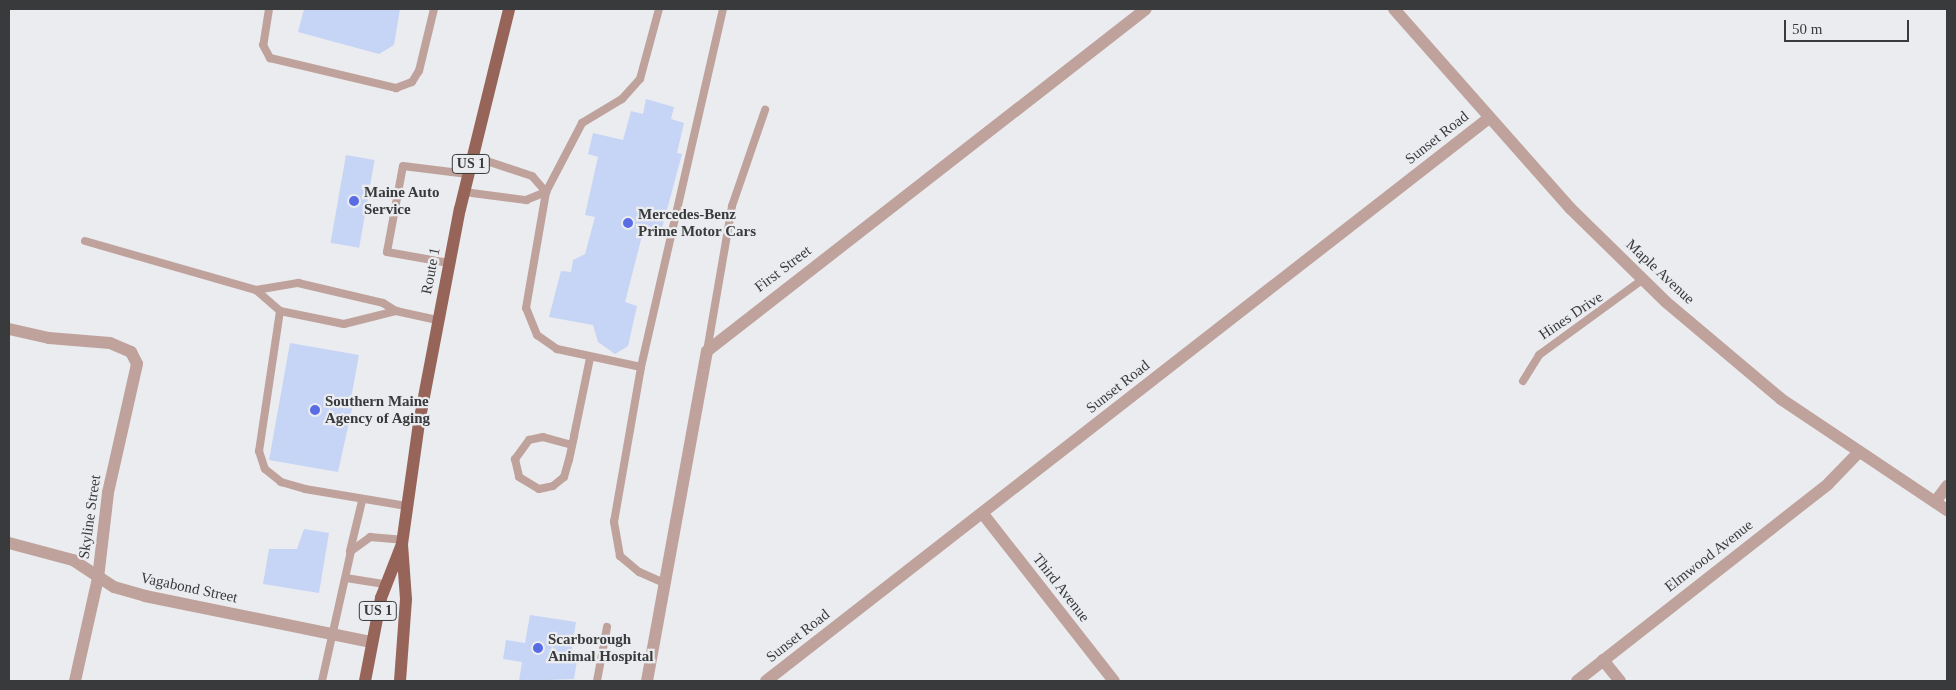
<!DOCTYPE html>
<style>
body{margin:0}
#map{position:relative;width:1956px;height:690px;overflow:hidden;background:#eaecf0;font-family:"Times New Roman",serif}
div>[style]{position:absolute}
.building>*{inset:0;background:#c6d4f5;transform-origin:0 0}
.service>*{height:8px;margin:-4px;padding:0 4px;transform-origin:4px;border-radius:4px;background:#bfa29b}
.minor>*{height:12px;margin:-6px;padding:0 6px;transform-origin:6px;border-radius:6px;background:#bfa29b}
.primary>*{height:12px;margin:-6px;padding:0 6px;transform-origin:6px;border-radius:6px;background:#966458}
.dots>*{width:14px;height:14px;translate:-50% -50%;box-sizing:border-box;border:2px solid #eaecf0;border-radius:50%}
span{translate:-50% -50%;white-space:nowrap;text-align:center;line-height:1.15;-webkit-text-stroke:4.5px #eaecf0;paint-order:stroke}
.shield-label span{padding:1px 4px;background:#eaecf0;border:1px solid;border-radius:4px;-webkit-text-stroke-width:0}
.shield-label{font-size:14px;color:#393a3b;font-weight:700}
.street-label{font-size:15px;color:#393a3b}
.poi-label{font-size:15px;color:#393a3b;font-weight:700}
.left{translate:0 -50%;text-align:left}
.frame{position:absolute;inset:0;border:10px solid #393a3b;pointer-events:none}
.scale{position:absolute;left:1784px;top:20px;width:125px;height:22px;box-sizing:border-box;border:2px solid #393a3b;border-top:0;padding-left:6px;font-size:15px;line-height:18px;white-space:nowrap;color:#393a3b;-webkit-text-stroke:4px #eaecf0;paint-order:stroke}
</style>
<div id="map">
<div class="building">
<i style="clip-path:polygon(304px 9px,400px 9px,394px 45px,379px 54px,298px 32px)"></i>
<i style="clip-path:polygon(646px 99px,674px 107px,671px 119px,684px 123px,677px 153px,682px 154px,661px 232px,644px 228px,625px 302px,637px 306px,628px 346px,615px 354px,598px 342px,593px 325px,549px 317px,561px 271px,571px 272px,573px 260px,585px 254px,595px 217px,585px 215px,598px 157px,588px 154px,593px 133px,623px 140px,631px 111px,643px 114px)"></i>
<i style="left:346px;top:155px;width:29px;height:89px;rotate:10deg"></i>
<i style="clip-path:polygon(290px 343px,359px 355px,350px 404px,353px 404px,338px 472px,269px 460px)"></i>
<i style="clip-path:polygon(304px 529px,329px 533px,319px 593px,263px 584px,269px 549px,297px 549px)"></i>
<i style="clip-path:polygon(530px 615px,576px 622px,571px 654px,578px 655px,574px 679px,519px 681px,522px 662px,503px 659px,506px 640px,525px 643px)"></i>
</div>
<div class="service">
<i style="left:269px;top:9px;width:36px;rotate:99deg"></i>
<i style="left:263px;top:45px;width:15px;rotate:62deg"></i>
<i style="left:270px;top:58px;width:130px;rotate:13.4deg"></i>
<i style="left:396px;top:88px;width:17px;rotate:-21deg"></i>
<i style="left:412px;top:82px;width:13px;rotate:-58deg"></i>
<i style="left:419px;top:71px;width:64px;rotate:-76.4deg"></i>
<i style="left:464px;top:192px;width:63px;rotate:7.4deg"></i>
<i style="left:526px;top:200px;width:22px;rotate:-22deg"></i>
<i style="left:546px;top:192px;width:21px;rotate:-131deg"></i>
<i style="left:532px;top:176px;width:63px;rotate:-161.6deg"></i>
<i style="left:85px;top:241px;width:178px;rotate:16deg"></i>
<i style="left:256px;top:290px;width:43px;rotate:-9.5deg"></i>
<i style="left:298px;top:283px;width:87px;rotate:13.2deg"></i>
<i style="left:383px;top:303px;width:15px;rotate:32deg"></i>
<i style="left:449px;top:263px;width:63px;rotate:-169.9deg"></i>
<i style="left:387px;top:252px;width:87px;rotate:-79.5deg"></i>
<i style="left:403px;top:166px;width:65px;rotate:7deg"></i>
<i style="left:256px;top:290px;width:32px;rotate:41deg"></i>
<i style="left:280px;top:311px;width:65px;rotate:11.5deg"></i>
<i style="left:344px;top:324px;width:54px;rotate:-14deg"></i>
<i style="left:396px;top:311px;width:42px;rotate:12.4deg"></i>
<i style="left:280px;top:311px;width:142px;rotate:98.5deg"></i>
<i style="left:259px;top:451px;width:19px;rotate:72deg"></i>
<i style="left:265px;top:469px;width:21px;rotate:39deg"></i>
<i style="left:281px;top:482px;width:25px;rotate:16deg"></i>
<i style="left:305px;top:489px;width:103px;rotate:9.5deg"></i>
<i style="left:707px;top:351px;width:147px;rotate:-80.2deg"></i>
<i style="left:732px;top:206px;width:102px;rotate:-71deg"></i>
<i style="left:641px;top:367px;width:86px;rotate:-167.9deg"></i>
<i style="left:557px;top:349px;width:24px;rotate:-145deg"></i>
<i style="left:537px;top:335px;width:29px;rotate:-112deg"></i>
<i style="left:526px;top:308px;width:118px;rotate:-80.2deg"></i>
<i style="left:546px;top:192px;width:78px;rotate:-62.4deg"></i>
<i style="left:582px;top:123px;width:47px;rotate:-31deg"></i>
<i style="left:622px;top:99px;width:27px;rotate:-48deg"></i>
<i style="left:640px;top:79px;width:73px;rotate:-74.8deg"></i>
<i style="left:1523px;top:381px;width:31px;rotate:-58deg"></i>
<i style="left:1539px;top:355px;width:127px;rotate:-36.1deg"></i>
<i style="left:572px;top:445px;width:30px;rotate:-165deg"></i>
<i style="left:543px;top:437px;width:14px;rotate:168deg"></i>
<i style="left:529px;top:440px;width:24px;rotate:126deg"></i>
<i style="left:515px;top:459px;width:18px;rotate:77deg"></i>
<i style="left:519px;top:477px;width:23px;rotate:31deg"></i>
<i style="left:539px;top:489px;width:14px;rotate:-12deg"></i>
<i style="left:553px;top:486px;width:14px;rotate:-39deg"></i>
<i style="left:564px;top:477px;width:18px;rotate:-74deg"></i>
<i style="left:569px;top:460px;width:25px;rotate:-78deg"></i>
<i style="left:574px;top:436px;width:80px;rotate:-78.4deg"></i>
<i style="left:350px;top:551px;width:51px;rotate:-76.5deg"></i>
<i style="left:346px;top:578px;width:39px;rotate:9deg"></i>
<i style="left:664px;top:583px;width:27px;rotate:-156deg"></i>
<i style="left:639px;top:572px;width:25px;rotate:-140deg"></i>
<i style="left:620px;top:556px;width:35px;rotate:-100deg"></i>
<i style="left:614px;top:522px;width:157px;rotate:-80.1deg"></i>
<i style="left:641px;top:367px;width:367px;rotate:-77.1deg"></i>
<i style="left:322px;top:681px;width:133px;rotate:-77.4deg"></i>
<i style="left:351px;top:551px;width:24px;rotate:-36deg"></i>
<i style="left:370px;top:537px;width:32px;rotate:5deg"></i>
<i style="left:597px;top:681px;width:55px;rotate:-79.5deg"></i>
</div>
<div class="minor">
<i style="left:1394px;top:9px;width:266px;rotate:48.5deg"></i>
<i style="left:1570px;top:208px;width:134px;rotate:44.4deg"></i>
<i style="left:1666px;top:302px;width:150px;rotate:40.1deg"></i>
<i style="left:1781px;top:399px;width:200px;rotate:33.8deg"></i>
<i style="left:9px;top:329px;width:41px;rotate:12.7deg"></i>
<i style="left:49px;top:338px;width:61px;rotate:4.7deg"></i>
<i style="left:110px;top:343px;width:23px;rotate:23deg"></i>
<i style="left:131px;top:352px;width:13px;rotate:63deg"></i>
<i style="left:137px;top:364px;width:132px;rotate:102.7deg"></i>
<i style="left:108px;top:493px;width:86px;rotate:96.7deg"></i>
<i style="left:98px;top:578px;width:106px;rotate:102.6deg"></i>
<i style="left:1935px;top:502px;width:20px;rotate:-53deg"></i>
<i style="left:983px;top:514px;width:212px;rotate:51.9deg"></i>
<i style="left:9px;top:543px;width:66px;rotate:14.9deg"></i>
<i style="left:73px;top:560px;width:49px;rotate:33.4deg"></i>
<i style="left:114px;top:587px;width:32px;rotate:16deg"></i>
<i style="left:145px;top:596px;width:231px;rotate:11.5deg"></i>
<i style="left:1603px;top:660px;width:27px;rotate:51deg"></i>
<i style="left:647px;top:681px;width:335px;rotate:-79.7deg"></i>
<i style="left:707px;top:351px;width:556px;rotate:-37.92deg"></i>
<i style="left:766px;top:681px;width:916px;rotate:-37.91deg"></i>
<i style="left:1577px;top:681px;width:319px;rotate:-38.1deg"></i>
<i style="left:1828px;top:484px;width:43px;rotate:-45.9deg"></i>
</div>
<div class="primary">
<i style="left:365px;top:681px;width:85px;rotate:-79.1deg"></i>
<i style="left:381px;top:598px;width:58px;rotate:-68.7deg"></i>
<i style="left:400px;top:681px;width:82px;rotate:-85.8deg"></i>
<i style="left:406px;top:599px;width:55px;rotate:-94.2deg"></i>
<i style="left:402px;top:544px;width:122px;rotate:-82deg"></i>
<i style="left:419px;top:423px;width:218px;rotate:-79.2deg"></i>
<i style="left:460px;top:209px;width:206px;rotate:-76.2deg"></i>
</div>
<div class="dots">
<i style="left:354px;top:201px;background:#596ce3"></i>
<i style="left:628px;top:223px;background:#596ce3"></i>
<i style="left:315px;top:410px;background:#596ce3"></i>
<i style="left:538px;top:648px;background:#596ce3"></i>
</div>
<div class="shield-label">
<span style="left:471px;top:164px">US 1</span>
<span style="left:378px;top:611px">US 1</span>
</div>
<div class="street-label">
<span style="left:1437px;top:138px;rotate:-38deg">Sunset Road</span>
<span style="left:783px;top:269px;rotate:-37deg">First Street</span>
<span style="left:431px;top:271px;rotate:-79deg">Route 1</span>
<span style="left:1660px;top:272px;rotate:43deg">Maple Avenue</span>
<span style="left:1571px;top:316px;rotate:-34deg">Hines Drive</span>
<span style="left:1118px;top:387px;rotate:-38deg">Sunset Road</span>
<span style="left:90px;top:517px;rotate:-82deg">Skyline Street</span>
<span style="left:1709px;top:556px;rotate:-38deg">Elmwood Avenue</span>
<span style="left:189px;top:588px;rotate:12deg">Vagabond Street</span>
<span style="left:1061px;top:588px;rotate:52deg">Third Avenue</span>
<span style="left:798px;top:636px;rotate:-38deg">Sunset Road</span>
</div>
<div class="poi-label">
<span class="left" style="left:364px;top:201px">Maine Auto<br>Service</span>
<span class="left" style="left:638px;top:223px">Mercedes-Benz<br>Prime Motor Cars</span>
<span class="left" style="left:325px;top:410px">Southern Maine<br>Agency of Aging</span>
<span class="left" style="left:548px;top:648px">Scarborough<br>Animal Hospital</span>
</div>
<div class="frame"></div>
<div class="scale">50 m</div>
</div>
